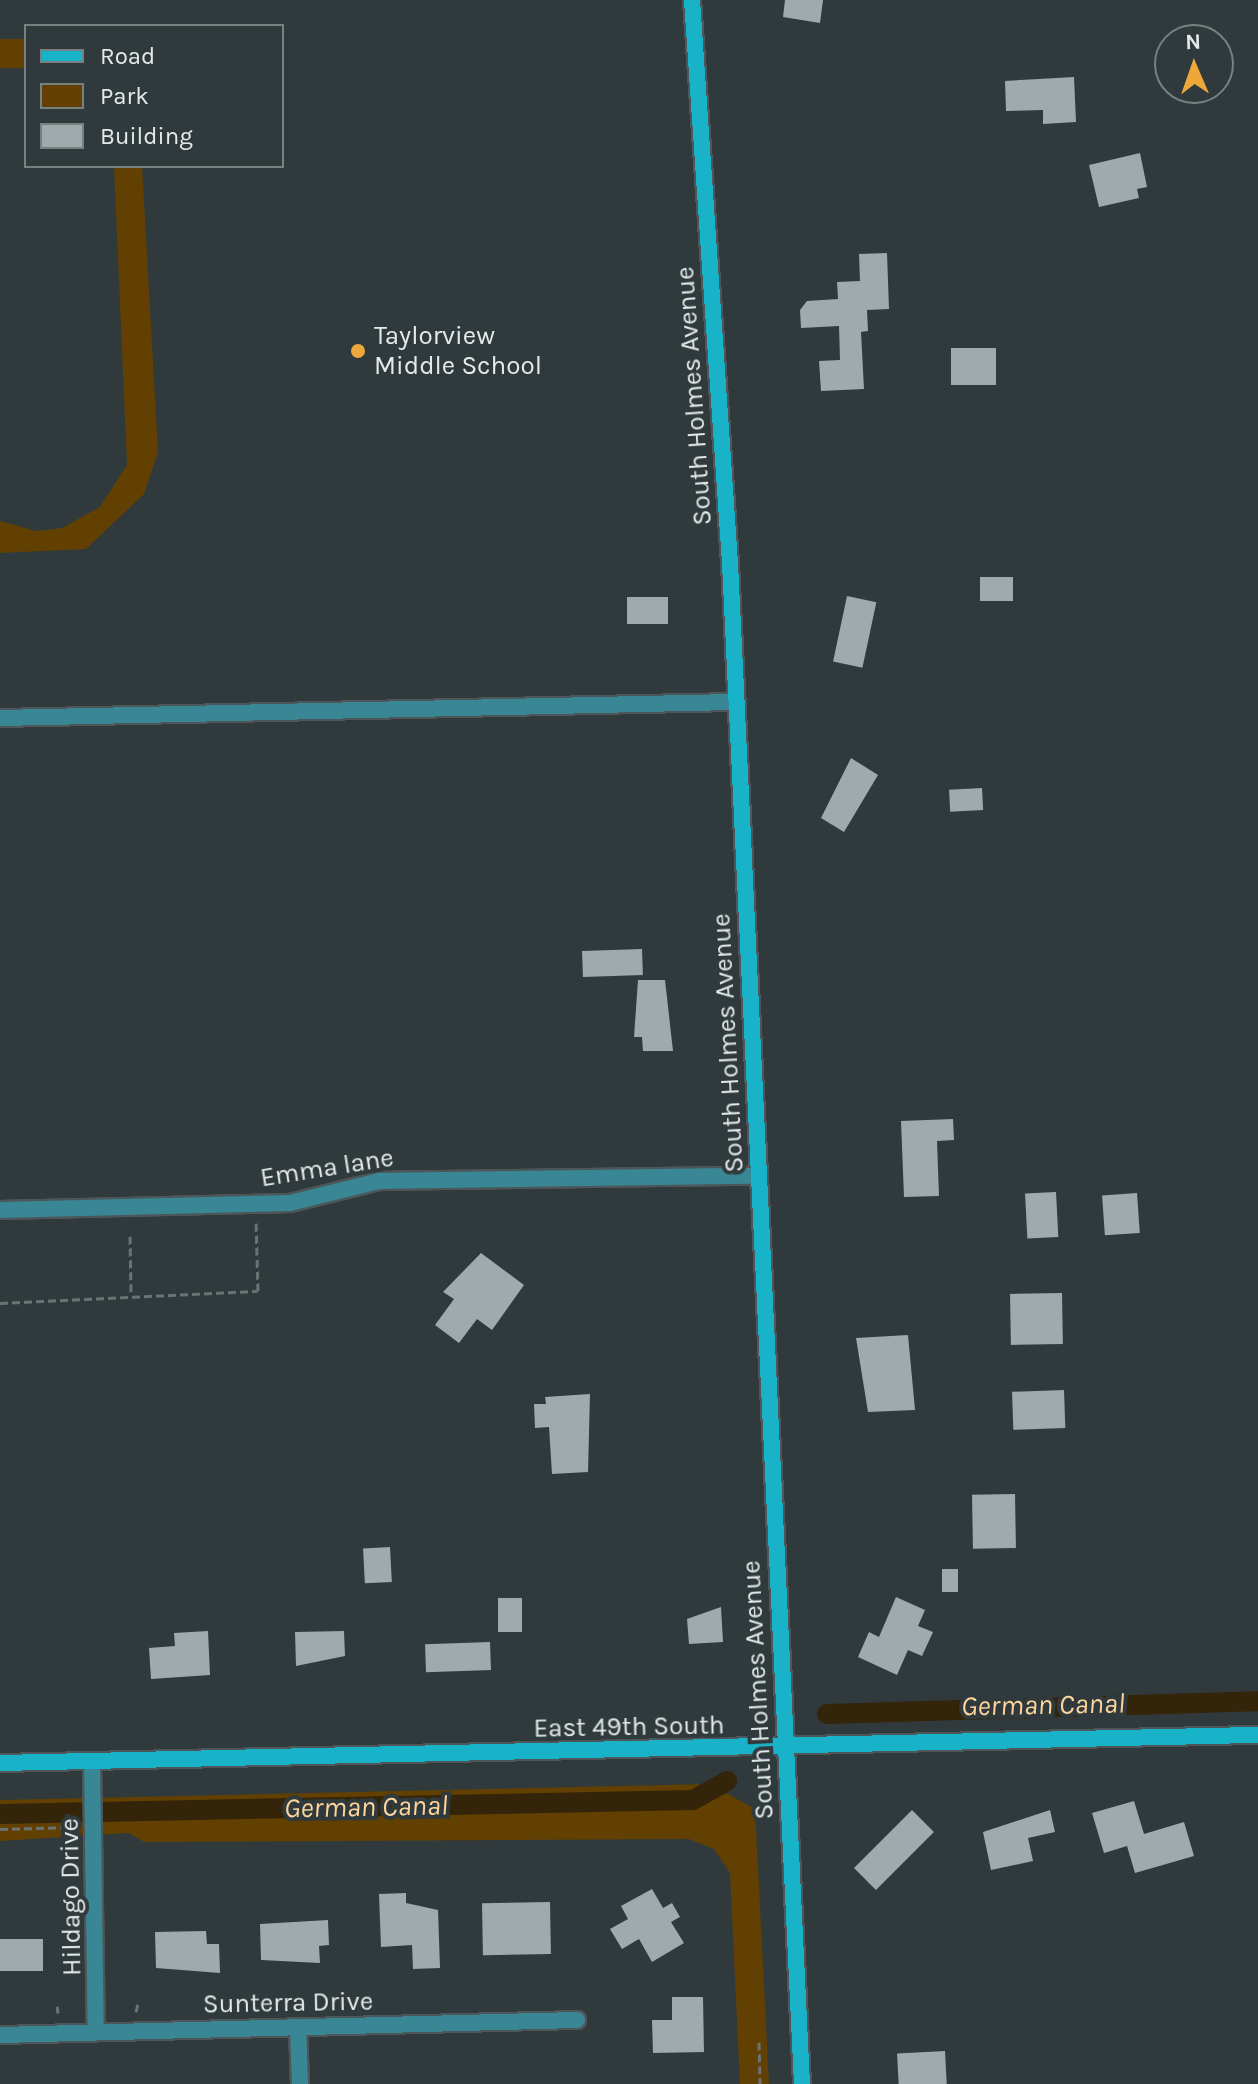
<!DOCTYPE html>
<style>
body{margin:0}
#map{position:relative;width:1258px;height:2084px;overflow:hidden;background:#303a3c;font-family:Karla,sans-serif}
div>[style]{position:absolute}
.green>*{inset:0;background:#614002;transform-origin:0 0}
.canal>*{height:20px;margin:-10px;padding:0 10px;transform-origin:10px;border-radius:10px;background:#34240a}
.building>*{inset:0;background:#9faaad;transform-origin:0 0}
.path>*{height:3px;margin-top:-1.5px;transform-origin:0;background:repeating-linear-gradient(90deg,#6a7274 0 8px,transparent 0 12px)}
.roads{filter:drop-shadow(2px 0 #4d5658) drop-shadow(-2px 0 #4d5658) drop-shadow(0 2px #4d5658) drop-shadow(0 -2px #4d5658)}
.street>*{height:16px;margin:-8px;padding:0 8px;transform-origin:8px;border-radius:8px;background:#398795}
.secondary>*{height:16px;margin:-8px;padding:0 8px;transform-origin:8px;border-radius:8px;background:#19b3c9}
.dots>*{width:22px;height:22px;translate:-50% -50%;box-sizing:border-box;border:4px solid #303a3c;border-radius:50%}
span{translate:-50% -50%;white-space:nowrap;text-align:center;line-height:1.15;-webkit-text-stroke:8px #303a3c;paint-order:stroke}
.poi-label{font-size:26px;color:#e4eaeb}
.left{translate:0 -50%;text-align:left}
.street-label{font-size:26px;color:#e4eaeb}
.water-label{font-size:28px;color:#fdd49b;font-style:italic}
.legend{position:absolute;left:24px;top:24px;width:260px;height:144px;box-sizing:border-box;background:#303a3c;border:2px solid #788082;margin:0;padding:10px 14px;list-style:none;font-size:24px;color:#e4eaeb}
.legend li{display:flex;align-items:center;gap:16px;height:40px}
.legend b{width:40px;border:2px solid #788082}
.north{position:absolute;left:1154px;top:24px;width:80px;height:80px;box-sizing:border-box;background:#303a3c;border:2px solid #788082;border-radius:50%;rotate:358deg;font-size:22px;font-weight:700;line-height:32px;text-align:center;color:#e4eaeb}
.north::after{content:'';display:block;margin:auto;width:28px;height:36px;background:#eca93a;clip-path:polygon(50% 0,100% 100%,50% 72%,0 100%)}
</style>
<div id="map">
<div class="green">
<i style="left:26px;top:39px;width:29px;height:26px;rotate:90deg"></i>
<i style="clip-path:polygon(114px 166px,142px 166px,158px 452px,144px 494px,86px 549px,0 553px,0 521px,36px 531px,62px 528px,100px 507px,127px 465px)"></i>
<i style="clip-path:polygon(710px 1784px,755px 1809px,769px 2084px,740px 2084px,730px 1873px,714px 1849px,689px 1839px,144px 1842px,129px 1833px,0 1841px,0 1800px)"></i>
</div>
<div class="canal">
<i style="left:827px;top:1714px;width:431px;rotate:-1.7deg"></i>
<i style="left:0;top:1814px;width:693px;rotate:-1.16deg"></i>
<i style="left:693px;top:1800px;width:39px;rotate:-29deg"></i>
</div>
<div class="building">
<i style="clip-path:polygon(785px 0,823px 0,820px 23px,783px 17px)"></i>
<i style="clip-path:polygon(1074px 77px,1076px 122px,1043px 124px,1043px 110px,1006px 111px,1005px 81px)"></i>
<i style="clip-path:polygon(1140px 153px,1147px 187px,1137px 189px,1139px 198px,1099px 207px,1089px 165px)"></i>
<i style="clip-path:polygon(887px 253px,889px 309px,867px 310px,868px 331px,861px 332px,864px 389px,821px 391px,819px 361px,840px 360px,839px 326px,801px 328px,800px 310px,807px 301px,838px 299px,837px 282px,860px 281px,859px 254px)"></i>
<i style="left:996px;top:348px;width:37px;height:45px;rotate:90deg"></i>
<i style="left:980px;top:577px;width:33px;height:24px"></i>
<i style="left:847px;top:596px;width:30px;height:67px;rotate:12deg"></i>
<i style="left:627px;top:597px;width:41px;height:27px"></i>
<i style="clip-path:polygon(851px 758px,878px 775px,844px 832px,821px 818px)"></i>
<i style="left:982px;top:788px;width:22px;height:33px;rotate:87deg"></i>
<i style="left:642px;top:949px;width:26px;height:60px;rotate:88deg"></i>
<i style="clip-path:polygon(638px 980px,665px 980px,673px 1051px,643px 1051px,642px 1037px,634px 1037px)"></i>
<i style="clip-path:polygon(953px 1119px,954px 1140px,937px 1141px,939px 1196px,904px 1197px,901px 1121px)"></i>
<i style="left:1056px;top:1192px;width:45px;height:31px;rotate:87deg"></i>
<i style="left:1137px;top:1193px;width:40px;height:35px;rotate:86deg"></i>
<i style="clip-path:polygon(481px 1253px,524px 1285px,492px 1330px,477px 1319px,459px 1343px,435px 1325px,454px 1299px,443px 1292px)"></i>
<i style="left:1062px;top:1293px;width:51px;height:52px;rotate:89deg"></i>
<i style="clip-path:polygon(908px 1335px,915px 1410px,868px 1412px,856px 1338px)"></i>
<i style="left:1064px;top:1390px;width:38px;height:52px;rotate:88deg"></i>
<i style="clip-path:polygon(590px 1394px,588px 1472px,552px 1474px,549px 1427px,535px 1428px,534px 1404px,546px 1404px,545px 1397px)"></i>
<i style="left:1015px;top:1494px;width:54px;height:43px;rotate:89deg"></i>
<i style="left:390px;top:1547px;width:35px;height:27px;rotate:87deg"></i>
<i style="left:942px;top:1569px;width:16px;height:23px"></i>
<i style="clip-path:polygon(896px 1597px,925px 1610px,918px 1626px,933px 1632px,922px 1656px,908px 1650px,897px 1675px,858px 1657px,869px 1632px,879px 1637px)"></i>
<i style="left:498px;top:1598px;width:24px;height:34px"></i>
<i style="clip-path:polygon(721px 1607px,723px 1642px,689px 1644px,687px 1619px)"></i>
<i style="clip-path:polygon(208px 1631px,210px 1675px,151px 1679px,149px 1648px,175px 1646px,174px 1633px)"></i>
<i style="clip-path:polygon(344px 1631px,345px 1656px,296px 1666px,295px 1632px)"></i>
<i style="left:490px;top:1642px;width:28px;height:65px;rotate:88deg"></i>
<i style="clip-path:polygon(1134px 1801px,1144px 1834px,1184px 1822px,1194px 1856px,1135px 1873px,1127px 1846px,1104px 1853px,1092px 1813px)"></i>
<i style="left:912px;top:1810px;width:31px;height:82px;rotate:45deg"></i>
<i style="clip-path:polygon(1050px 1810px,1055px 1832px,1028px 1838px,1033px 1861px,991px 1870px,983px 1832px)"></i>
<i style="clip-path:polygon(652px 1889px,663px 1908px,672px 1903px,680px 1917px,671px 1922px,684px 1943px,652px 1962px,639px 1939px,622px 1949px,610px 1929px,628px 1919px,621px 1906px)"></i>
<i style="clip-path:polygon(406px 1893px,406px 1903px,438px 1910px,440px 1968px,413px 1969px,412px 1945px,381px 1947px,379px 1894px)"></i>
<i style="left:550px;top:1902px;width:52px;height:68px;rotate:89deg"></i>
<i style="clip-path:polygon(328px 1920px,329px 1945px,319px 1946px,320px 1963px,261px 1960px,260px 1924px)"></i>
<i style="clip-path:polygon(206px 1931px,207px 1944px,219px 1944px,220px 1973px,156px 1968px,155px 1932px)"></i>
<i style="left:43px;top:1939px;width:32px;height:43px;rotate:90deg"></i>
<i style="clip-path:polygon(672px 1997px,703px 1997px,704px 2052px,653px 2053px,652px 2020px,672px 2020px)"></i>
<i style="left:945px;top:2051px;width:33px;height:48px;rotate:87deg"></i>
</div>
<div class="path">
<i style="left:130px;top:1236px;width:59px;rotate:89deg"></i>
<i style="left:0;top:1303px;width:258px;rotate:-2.7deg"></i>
<i style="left:258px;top:1291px;width:70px;rotate:-91.6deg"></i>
<i style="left:0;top:1829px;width:74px;rotate:-1.5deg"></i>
<i style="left:260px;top:2000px;width:10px;rotate:90deg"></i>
<i style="left:57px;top:2006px;width:7px;rotate:82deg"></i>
<i style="left:136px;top:2012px;width:9px;rotate:-77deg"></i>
<i style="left:759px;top:2042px;width:42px;rotate:88.6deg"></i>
</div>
<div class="roads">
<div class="street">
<i style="left:0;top:718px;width:736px;rotate:-1.25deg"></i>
<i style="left:0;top:1210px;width:290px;rotate:-1.4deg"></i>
<i style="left:290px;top:1203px;width:92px;rotate:-13.9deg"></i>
<i style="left:379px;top:1181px;width:379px;rotate:-0.8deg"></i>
<i style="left:92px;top:1761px;width:271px;rotate:89.2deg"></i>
<i style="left:298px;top:2027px;width:57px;rotate:88deg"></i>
<i style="left:0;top:2035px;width:577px;rotate:-1.49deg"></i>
</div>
<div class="secondary">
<i style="left:692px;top:0;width:564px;rotate:86.14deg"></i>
<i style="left:730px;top:563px;width:1523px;rotate:87.29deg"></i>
<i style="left:0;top:1763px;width:1258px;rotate:-1.28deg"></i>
</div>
</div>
<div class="dots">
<i style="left:358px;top:351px;background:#eca93a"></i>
</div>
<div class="poi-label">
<span class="left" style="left:374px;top:351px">Taylorview<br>Middle School</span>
</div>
<div class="street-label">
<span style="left:694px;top:396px;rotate:-94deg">South Holmes Avenue</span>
<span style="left:728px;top:1043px;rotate:-93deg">South Holmes Avenue</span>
<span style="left:327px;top:1168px;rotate:-9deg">Emma lane</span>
<span style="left:758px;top:1690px;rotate:-93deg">South Holmes Avenue</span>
<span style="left:629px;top:1727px;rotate:-1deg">East 49th South</span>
<span style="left:71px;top:1897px;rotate:-91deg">Hildago Drive</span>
<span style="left:288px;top:2003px;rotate:-1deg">Sunterra Drive</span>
</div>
<div class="water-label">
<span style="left:1043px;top:1705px;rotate:-1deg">German Canal</span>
<span style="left:366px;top:1807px;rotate:-1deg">German Canal</span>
</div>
<ul class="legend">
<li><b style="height:10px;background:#19b3c9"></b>Road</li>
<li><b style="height:22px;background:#614002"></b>Park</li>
<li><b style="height:22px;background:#9faaad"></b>Building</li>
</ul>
<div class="north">N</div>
</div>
